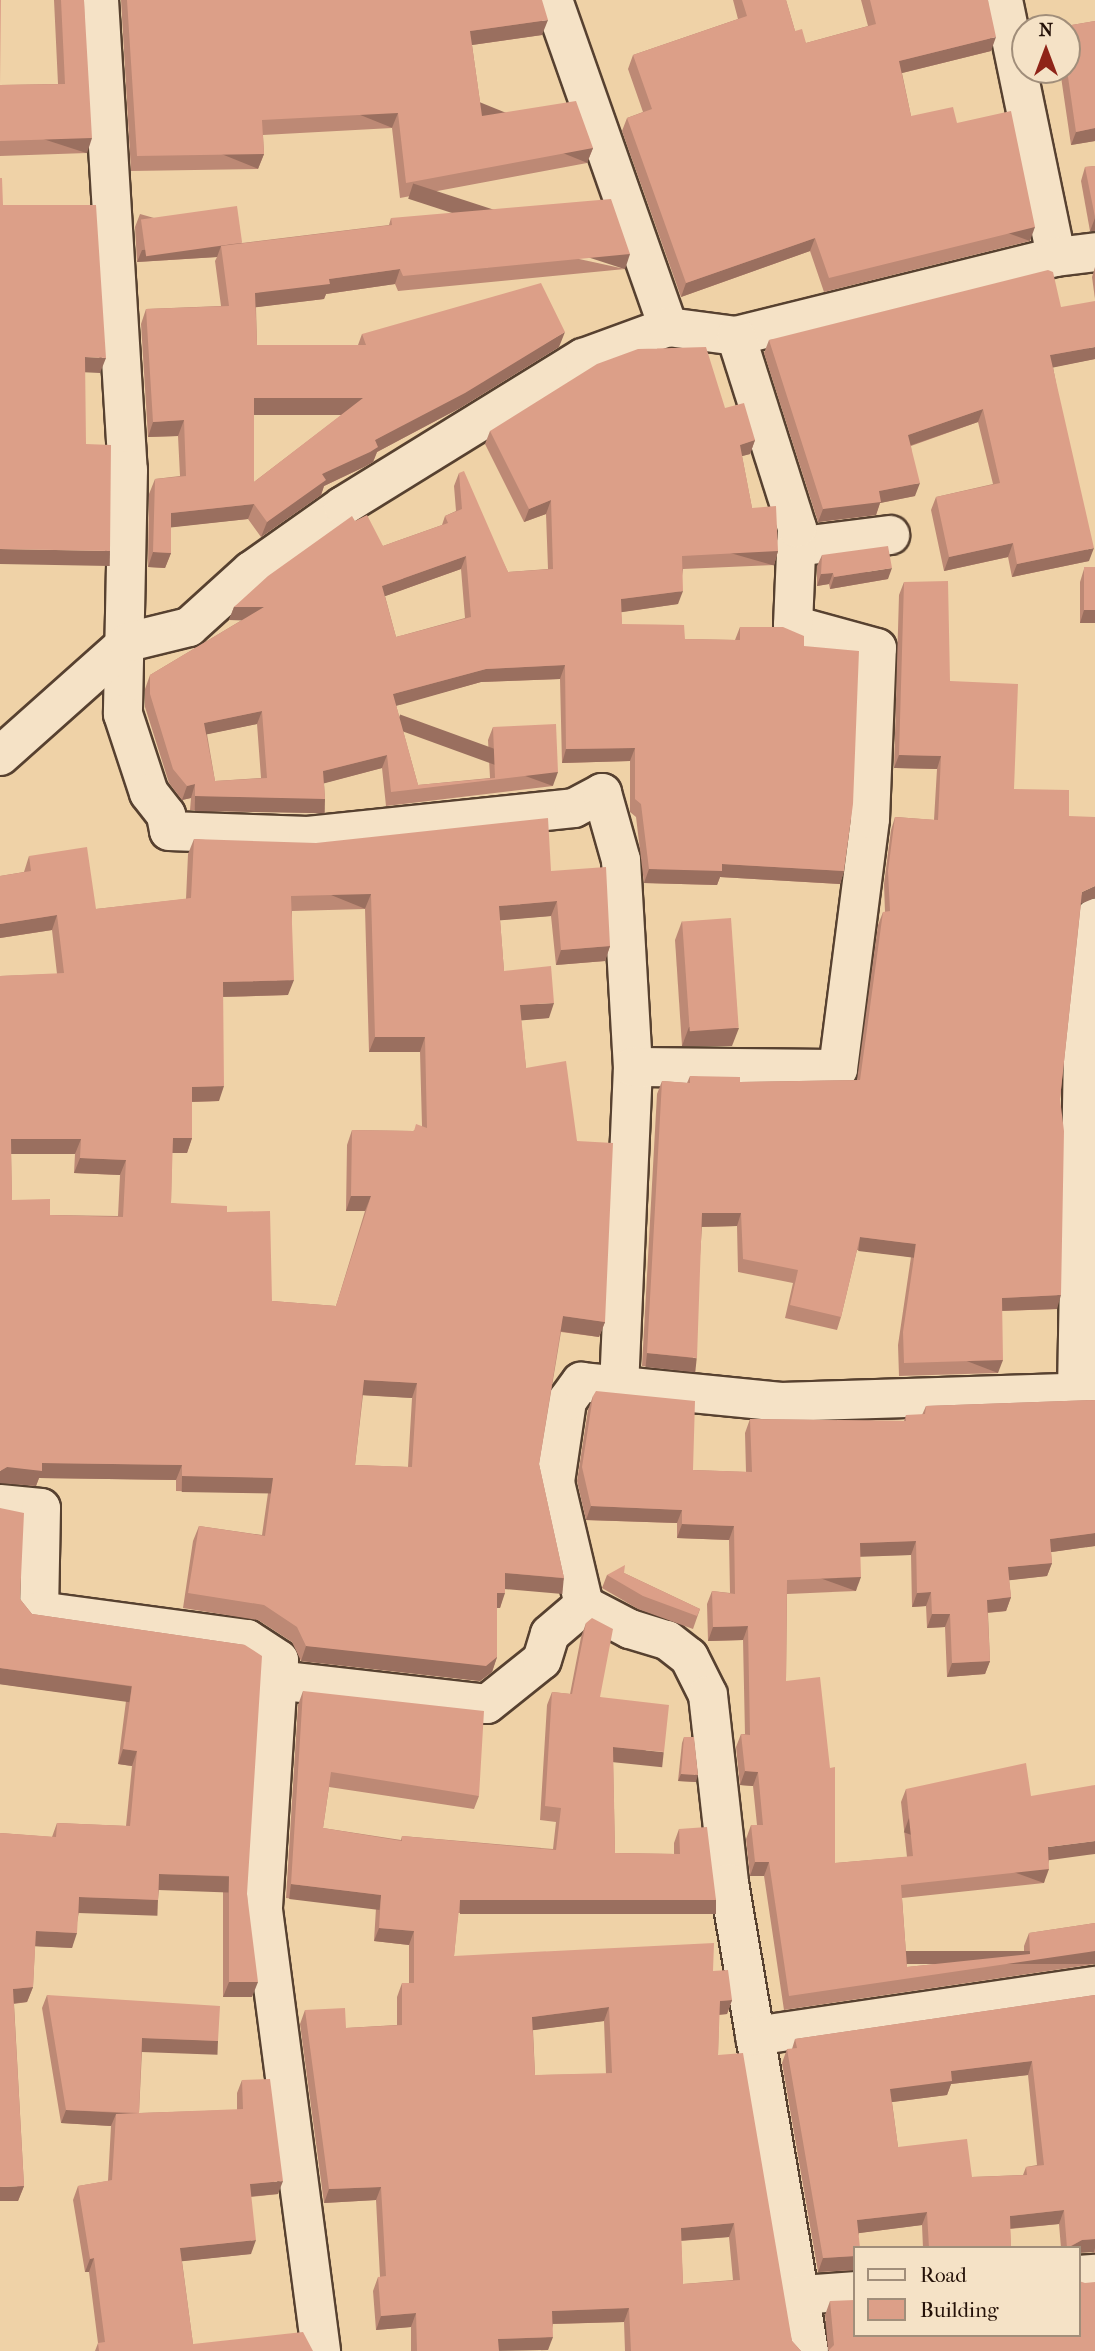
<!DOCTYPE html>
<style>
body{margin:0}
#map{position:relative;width:1095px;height:2351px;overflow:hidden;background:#efd2a7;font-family:"IM FELL French Canon",serif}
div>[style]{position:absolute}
.roads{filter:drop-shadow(2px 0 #574130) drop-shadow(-2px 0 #574130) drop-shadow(0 2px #574130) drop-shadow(0 -2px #574130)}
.minor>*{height:38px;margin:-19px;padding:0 19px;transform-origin:19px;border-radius:19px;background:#f5e2c6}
.wall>*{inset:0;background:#bd8975}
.shaded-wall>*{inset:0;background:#9a6f5f;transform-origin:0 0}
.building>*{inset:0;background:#dc9f88;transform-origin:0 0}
span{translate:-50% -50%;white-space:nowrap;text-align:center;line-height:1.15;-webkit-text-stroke:5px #f5e2c6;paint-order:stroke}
.legend{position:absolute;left:853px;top:2246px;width:228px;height:91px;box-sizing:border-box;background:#f5e2c6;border:2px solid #a18e7a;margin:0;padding:9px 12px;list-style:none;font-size:21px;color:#241108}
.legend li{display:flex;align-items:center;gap:14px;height:35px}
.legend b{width:35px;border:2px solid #a18e7a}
.north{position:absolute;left:1011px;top:14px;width:70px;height:70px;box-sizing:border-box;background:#f5e2c6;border:2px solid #a18e7a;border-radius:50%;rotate:0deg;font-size:19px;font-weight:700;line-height:28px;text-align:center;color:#241108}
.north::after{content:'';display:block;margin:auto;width:24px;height:32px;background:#8f2418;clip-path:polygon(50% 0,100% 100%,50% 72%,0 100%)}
</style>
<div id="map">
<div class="roads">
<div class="minor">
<i style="left:99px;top:0;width:471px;rotate:86.5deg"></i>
<i style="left:128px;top:470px;width:244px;rotate:91.2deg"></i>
<i style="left:123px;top:714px;width:83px;rotate:71.8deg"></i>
<i style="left:149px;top:793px;width:28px;rotate:52deg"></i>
<i style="left:166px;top:815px;width:16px;rotate:79deg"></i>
<i style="left:169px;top:831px;width:139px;rotate:2.1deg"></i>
<i style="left:308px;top:836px;width:267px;rotate:-6deg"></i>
<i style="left:574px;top:808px;width:32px;rotate:-28deg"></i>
<i style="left:602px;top:793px;width:70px;rotate:74.2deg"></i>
<i style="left:621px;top:860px;width:207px;rotate:86.7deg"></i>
<i style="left:633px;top:1067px;width:321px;rotate:92.5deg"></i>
<i style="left:553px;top:0;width:347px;rotate:70.6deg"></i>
<i style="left:1003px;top:0;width:262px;rotate:78.3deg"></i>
<i style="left:795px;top:547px;width:96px;rotate:-7.2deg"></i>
<i style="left:0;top:756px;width:171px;rotate:-41.7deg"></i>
<i style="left:128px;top:642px;width:63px;rotate:-13.8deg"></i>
<i style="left:189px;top:627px;width:84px;rotate:-42.1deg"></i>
<i style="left:251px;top:571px;width:113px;rotate:-35.2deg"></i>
<i style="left:343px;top:506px;width:282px;rotate:-31.7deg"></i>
<i style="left:583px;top:358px;width:90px;rotate:-20deg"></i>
<i style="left:668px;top:327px;width:69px;rotate:7.5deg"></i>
<i style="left:736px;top:336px;width:330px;rotate:-13.9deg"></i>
<i style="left:1056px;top:257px;width:39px;rotate:-7deg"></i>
<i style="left:633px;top:1067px;width:205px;rotate:0.6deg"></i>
<i style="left:838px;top:1069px;width:252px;rotate:-82.7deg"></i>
<i style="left:870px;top:819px;width:171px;rotate:-87.7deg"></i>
<i style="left:877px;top:648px;width:87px;rotate:-164.7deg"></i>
<i style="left:793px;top:625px;width:97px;rotate:-87.6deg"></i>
<i style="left:797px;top:528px;width:201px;rotate:-107.6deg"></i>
<i style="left:1077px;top:1393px;width:355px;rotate:-89deg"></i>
<i style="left:1083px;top:1038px;width:121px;rotate:-84.3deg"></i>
<i style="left:0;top:1504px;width:41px;rotate:5.6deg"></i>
<i style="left:41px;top:1508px;width:103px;rotate:91.1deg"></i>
<i style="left:39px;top:1611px;width:210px;rotate:7.7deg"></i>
<i style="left:247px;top:1639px;width:38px;rotate:33deg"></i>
<i style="left:279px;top:1660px;width:251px;rotate:93.7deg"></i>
<i style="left:263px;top:1910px;width:445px;rotate:82.5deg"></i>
<i style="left:584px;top:1605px;width:52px;rotate:27.6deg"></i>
<i style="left:630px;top:1629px;width:39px;rotate:17deg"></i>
<i style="left:667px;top:1640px;width:28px;rotate:38deg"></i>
<i style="left:689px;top:1657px;width:42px;rotate:63.4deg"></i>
<i style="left:708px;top:1695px;width:189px;rotate:83.6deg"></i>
<i style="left:729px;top:1883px;width:475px;rotate:80.3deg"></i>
<i style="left:276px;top:1680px;width:212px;rotate:6.5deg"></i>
<i style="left:487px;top:1704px;width:70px;rotate:-38.7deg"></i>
<i style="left:542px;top:1660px;width:27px;rotate:-73deg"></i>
<i style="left:550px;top:1634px;width:45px;rotate:-40.5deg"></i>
<i style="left:584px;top:1605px;width:126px;rotate:-103.3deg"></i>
<i style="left:555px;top:1482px;width:82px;rotate:-81.6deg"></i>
<i style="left:567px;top:1401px;width:24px;rotate:-54deg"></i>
<i style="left:581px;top:1382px;width:201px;rotate:5.7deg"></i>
<i style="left:781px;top:1402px;width:314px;rotate:-1.8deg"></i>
<i style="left:755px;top:2036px;width:344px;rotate:-8.4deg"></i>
<i style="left:1079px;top:2275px;width:16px;rotate:-4deg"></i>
<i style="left:801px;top:2295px;width:54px;rotate:-4.2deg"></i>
</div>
</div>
<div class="wall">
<i style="clip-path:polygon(0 0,0 85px,58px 84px,54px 0,84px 0,87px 153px,0 156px)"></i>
<i style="clip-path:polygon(121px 0,542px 0,542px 35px,472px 45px,482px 116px,593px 148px,587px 163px,400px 198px,392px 128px,263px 135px,264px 154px,258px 169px,131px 171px)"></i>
<i style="clip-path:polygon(733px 0,786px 0,795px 31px,806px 43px,868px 26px,861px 0,988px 0,991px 51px,902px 73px,911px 116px,957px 123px,1030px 241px,824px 292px,810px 251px,681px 297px,622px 131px,627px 118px,643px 112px,628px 69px,633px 55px,738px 19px)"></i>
<i style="clip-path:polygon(1095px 21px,1095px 141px,1071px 145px,1060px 70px,1067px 70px,1067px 28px,1059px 28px,1060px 27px)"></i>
<i style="clip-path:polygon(1095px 166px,1095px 231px,1090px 231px,1081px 181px,1085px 167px)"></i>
<i style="clip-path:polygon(evenodd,140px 214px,242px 243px,389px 225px,391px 218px,625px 269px,398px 291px,395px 284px,326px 294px,324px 299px,256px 307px,257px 345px,358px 345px,362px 334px,559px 347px,460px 408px,377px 452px,373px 462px,364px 467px,324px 486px,321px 495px,261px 537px,248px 519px,171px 527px,171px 553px,165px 568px,148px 567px,149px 494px,155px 479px,180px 476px,178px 436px,148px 437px,141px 324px,146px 309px,221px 306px,215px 261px,217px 257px,137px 262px,135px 227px,140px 214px,254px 414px,343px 414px,254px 482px,254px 414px)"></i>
<i style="clip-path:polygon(1095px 267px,1095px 299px,1092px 277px)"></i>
<i style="clip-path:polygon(1061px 307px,1095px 359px,1053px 367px,1089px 561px,1012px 577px,1008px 557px,944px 571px,931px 510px,936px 497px,993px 484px,978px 422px,911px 446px,915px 496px,880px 503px,876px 515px,818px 522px,764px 353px,769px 340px)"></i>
<i style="clip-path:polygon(evenodd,725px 408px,755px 440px,750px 454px,742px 456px,752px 508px,778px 551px,774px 565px,683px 569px,678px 604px,621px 612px,622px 624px,685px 639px,735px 640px,740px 627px,804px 646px,844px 871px,840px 884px,720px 877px,717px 885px,644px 883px,636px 817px,630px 812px,630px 761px,562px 763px,560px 679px,481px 682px,396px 705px,418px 785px,490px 778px,488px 740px,493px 727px,553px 786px,386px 806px,382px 768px,324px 783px,325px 799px,320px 813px,190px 810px,191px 798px,182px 800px,169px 783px,145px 707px,145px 689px,150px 675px,242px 620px,229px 620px,234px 607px,355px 521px,383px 546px,442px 525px,445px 516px,456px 511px,454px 486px,459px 473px,508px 572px,548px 569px,546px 514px,524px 522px,485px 444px,490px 431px,725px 408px,461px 569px,465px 618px,396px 637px,385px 596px,461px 569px,725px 408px,257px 724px,261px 778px,215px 781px,207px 734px,257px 724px)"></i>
<i style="clip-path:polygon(822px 555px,888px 579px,830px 589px,829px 584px,817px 586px,817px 566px)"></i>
<i style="clip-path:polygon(1084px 569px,1095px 623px,1080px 623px,1080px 582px)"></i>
<i style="clip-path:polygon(904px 582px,950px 681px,1014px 789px,1069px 816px,1081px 903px,1060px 1099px,1057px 1309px,1002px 1311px,998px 1373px,899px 1376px,898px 1345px,911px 1257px,857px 1250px,841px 1317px,837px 1330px,785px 1318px,793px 1283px,738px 1272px,737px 1226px,702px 1227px,692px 1371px,642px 1366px,657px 1094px,662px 1081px,687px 1083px,690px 1076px,740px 1082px,857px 1080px,878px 925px,883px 912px,885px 912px,884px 884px,891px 830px,895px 817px,934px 820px,937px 769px,894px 768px,899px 595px)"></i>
<i style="clip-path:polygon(evenodd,194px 839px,551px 871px,610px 946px,605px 961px,556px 965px,551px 916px,500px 920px,504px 971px,549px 1018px,521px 1020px,526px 1068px,577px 1141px,605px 1322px,599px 1337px,561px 1332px,539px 1464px,564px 1578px,559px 1593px,505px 1588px,500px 1608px,497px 1608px,497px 1657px,492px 1672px,480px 1681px,301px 1661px,292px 1642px,258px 1620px,183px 1608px,193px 1541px,199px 1526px,262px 1535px,268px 1493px,176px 1491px,176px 1480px,39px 1478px,36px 1486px,1px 1482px,0 976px,57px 974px,52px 930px,0 938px,0 876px,24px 872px,29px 856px,96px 909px,186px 899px,188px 854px,194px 839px,365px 909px,369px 1052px,420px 1052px,422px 1126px,413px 1131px,352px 1130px,347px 1145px,346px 1211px,365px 1211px,336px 1306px,272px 1301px,227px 1212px,171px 1203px,172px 1153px,187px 1153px,192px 1138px,192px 1102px,219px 1101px,223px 997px,288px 995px,292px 911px,365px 909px,194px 839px,11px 1154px,75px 1154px,74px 1173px,120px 1175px,118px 1216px,50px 1215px,12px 1200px,11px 1154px,194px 839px,363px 1395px,412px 1398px,408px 1467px,355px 1465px,363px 1395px)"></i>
<i style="clip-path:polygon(682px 921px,732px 1046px,682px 1046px,675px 940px)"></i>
<i style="clip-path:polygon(593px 1396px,693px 1470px,746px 1472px,745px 1433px,750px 1419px,904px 1421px,906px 1415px,922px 1415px,926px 1406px,1095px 1400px,1095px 1546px,1051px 1552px,1052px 1563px,1047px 1576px,1009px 1580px,1011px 1597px,1006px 1611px,988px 1613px,990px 1661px,985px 1674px,947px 1677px,945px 1627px,927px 1628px,926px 1606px,912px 1607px,911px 1555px,860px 1556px,856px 1591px,787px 1594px,786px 1681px,835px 1863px,907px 1857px,901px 1802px,906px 1789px,1031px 1796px,1049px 1860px,1044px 1883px,902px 1898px,907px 1967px,1024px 1955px,1024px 1946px,1029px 1933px,1095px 1923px,1095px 1964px,784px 2010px,764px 1876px,750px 1876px,746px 1839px,751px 1825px,757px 1825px,753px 1786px,740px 1785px,736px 1747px,741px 1734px,745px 1734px,743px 1640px,708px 1641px,707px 1604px,712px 1591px,730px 1593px,729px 1540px,677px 1538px,677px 1523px,586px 1520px,577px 1481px,588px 1410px)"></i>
<i style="clip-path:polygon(0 1508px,20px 1599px,32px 1614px,245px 1645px,247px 1894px,252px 1997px,223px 1997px,223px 1891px,159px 1889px,158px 1900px,153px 1915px,79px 1912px,72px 1948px,35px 1946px,33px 1987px,27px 2002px,14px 2004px,24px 2186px,18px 2201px,0 1833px,52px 1837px,57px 1823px,126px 1826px,132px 1766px,118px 1764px,126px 1701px,0 1684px)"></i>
<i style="clip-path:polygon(624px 1573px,700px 1609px,693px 1629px,638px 1609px,602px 1588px,607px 1575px)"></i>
<i style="clip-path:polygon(evenodd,586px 1623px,600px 1697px,659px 1766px,613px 1761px,615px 1853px,674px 1854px,674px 1843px,679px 1829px,716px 1900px,711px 1913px,458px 1913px,454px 1956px,713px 1971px,732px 2000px,727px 2014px,719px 2015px,718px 2055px,792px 2341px,801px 2351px,625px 2351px,624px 2322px,553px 2324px,548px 2350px,411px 2351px,411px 2327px,376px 2330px,373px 2291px,378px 2277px,380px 2277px,376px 2200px,324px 2203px,300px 2024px,305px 2010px,346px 2028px,397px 2025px,397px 1997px,402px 1983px,409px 1983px,409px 1945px,374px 1941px,376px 1908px,286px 1898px,298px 1705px,303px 1691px,479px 1796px,474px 1809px,329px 1787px,323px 1828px,401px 1840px,402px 1836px,553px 1849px,556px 1822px,540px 1820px,547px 1705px,552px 1692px,570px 1694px,581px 1637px,586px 1623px,604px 2021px,606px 2074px,535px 2075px,533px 2030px,604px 2021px,586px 1623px,729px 2237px,733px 2280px,683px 2284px,681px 2241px,729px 2237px)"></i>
<i style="clip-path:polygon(684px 1737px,696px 1782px,678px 1781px,682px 1743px)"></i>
<i style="clip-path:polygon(47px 1995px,218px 2041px,214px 2054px,142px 2051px,139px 2113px,237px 2110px,237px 2093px,242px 2080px,278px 2194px,251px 2197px,251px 2254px,182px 2261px,193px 2344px,313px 2351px,95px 2351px,98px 2343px,89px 2272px,85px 2272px,73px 2200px,78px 2186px,108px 2181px,111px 2126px,61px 2123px,42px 2008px)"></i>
<i style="clip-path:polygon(evenodd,1095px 1995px,1095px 2253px,1079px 2248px,1061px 2248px,1059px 2224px,1010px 2229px,1011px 2248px,923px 2248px,922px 2225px,859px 2233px,855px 2248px,855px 2270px,818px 2272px,782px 2063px,787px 2049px,792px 2049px,795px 2039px,1095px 1995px,1028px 2075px,1037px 2165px,1026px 2167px,1023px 2175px,972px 2177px,898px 2147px,892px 2102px,947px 2095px,951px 2084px,1028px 2075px)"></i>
<i style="clip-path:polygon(1085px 2283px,1095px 2351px,828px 2350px,825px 2315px,830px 2301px,855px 2335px,1079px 2335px)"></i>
</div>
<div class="shaded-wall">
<i style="clip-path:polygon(548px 20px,542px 35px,465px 46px,470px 31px)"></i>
<i style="clip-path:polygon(996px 37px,991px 51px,894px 75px,899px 61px)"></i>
<i style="left:398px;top:113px;width:16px;height:136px;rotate:112deg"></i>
<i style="clip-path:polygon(1095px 128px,1095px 141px,1071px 145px,1076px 132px)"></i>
<i style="left:92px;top:138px;width:16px;height:92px;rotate:108deg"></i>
<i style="left:593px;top:148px;width:16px;height:190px;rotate:112deg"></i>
<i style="left:264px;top:154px;width:16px;height:127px;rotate:112deg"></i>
<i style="clip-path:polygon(1095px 218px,1095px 231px,1090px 231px)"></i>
<i style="left:1035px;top:227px;width:15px;height:212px;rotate:110deg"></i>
<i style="clip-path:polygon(815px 238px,810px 251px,681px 297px,686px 283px)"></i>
<i style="clip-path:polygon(242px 243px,221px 246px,217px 257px,137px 262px,142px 250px)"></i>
<i style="left:630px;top:254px;width:16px;height:228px;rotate:108deg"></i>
<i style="clip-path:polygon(400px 269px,395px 284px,326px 294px,324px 299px,250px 308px,255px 293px,329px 279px)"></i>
<i style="clip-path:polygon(565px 332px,559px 347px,460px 408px,377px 452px,373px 462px,364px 467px,324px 486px,321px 495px,261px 537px,267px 522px,322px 474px,375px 440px)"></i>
<i style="clip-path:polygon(1095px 347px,1095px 359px,1046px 369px,1050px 355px)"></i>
<i style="clip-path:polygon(85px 357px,106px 358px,100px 373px,79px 372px)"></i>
<i style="left:254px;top:398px;width:109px;height:17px"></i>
<i style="clip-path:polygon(983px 409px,978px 422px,903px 448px,908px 435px)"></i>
<i style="clip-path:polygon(184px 420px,178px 436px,148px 437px,153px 422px)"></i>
<i style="clip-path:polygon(755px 440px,750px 454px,735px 458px,740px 445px)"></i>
<i style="clip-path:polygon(920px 483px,915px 496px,880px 503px,876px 515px,818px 522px,823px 509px,879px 491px)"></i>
<i style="clip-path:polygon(551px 500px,546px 514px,524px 522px,529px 509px)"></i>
<i style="clip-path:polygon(254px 504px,248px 519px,166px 528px,171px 513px)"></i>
<i style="clip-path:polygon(1013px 543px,1008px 557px,944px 571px,949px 557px)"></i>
<i style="clip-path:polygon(1094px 548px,1089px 561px,1012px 577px,1017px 564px)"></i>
<i style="left:0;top:549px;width:110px;height:15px;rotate:1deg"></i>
<i style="left:778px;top:551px;width:15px;height:96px;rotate:106deg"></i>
<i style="clip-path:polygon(153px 552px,171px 553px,165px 568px,148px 567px)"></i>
<i style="clip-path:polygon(466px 556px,461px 569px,377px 599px,382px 586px)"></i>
<i style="clip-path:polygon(892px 568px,888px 579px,830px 589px,834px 577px)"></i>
<i style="clip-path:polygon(833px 573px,829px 584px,817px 586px,821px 574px)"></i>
<i style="clip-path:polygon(683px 591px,678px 604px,616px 613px,621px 599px)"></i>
<i style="clip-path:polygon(234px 607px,264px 607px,259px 621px,229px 620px)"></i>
<i style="clip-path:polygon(1084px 610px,1095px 610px,1095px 623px,1080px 623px)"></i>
<i style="clip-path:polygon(565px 665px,560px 679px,481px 682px,389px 708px,393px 694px,486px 669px)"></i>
<i style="clip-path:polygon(262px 711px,257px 724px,199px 736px,204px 723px)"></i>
<i style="clip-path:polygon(635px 748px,630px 761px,562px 763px,566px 749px)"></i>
<i style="clip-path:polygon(387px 755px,382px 768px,318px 785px,323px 771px)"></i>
<i style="clip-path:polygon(899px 755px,941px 756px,937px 769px,894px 768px)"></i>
<i style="left:558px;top:772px;width:15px;height:168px;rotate:110deg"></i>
<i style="clip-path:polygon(195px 784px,191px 798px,182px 800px,187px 786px)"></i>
<i style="left:195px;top:796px;width:130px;height:15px;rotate:1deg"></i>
<i style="clip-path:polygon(722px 864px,844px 871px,840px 884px,720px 877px,717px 885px,644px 883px,649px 869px)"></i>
<i style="clip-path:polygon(1095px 886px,1095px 898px,1078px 905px,1082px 892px)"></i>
<i style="left:371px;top:894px;width:16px;height:80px;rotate:112deg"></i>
<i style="clip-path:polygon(557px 901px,551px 916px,493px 921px,499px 906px)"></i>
<i style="clip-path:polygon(57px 915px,52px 930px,0 938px,0 924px)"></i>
<i style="clip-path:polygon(610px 946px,605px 961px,556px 965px,561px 950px)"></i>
<i style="clip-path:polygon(294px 980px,288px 995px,217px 997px,223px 982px)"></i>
<i style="clip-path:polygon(554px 1003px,549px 1018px,515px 1021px,520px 1005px)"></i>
<i style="clip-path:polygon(689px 1027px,739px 1028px,732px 1046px,682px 1046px)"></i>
<i style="clip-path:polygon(375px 1037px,425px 1037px,420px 1052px,369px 1052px)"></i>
<i style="clip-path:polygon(224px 1086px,219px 1101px,187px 1102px,192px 1087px)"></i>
<i style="clip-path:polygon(173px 1138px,192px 1138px,187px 1153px,167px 1153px)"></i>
<i style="clip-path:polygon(11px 1139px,81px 1139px,75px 1154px,5px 1154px)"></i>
<i style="clip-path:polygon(80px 1158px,126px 1160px,120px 1175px,74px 1173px)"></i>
<i style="clip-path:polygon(351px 1196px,371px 1196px,365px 1211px,346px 1211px)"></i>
<i style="clip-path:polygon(702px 1213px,741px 1213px,737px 1226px,698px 1227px)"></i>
<i style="left:860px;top:1237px;width:56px;height:14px;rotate:7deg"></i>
<i style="clip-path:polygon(1061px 1295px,1057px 1309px,997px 1311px,1002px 1298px)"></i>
<i style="clip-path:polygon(563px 1316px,605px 1322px,599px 1337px,558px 1331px)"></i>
<i style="left:647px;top:1353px;width:50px;height:14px;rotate:6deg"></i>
<i style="left:1003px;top:1360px;width:14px;height:99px;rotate:111deg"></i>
<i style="clip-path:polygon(364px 1380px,417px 1383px,412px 1398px,359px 1395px)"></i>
<i style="clip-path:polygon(42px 1463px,182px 1465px,176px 1480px,39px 1478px,36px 1486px,0 1483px,0 1471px,7px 1467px)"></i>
<i style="left:182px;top:1476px;width:91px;height:16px;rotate:1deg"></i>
<i style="clip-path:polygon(591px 1506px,682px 1510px,677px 1523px,586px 1520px)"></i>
<i style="clip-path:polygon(682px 1524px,734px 1526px,729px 1540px,677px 1538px)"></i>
<i style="clip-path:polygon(1095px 1533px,1095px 1546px,1045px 1553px,1050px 1539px)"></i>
<i style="clip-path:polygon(916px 1541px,911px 1555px,855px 1557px,860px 1543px)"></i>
<i style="clip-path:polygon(1052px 1563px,1047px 1576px,1003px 1581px,1008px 1567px)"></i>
<i style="left:505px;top:1573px;width:59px;height:16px;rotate:5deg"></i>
<i style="left:861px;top:1577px;width:15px;height:74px;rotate:110deg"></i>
<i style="clip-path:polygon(931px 1592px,926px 1606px,912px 1607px,917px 1593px)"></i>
<i style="clip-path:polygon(497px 1593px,505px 1593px,500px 1608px,492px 1608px)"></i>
<i style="clip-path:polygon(1011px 1597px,1006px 1611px,982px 1613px,987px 1600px)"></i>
<i style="clip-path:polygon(932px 1614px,950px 1614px,945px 1627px,927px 1628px)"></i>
<i style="clip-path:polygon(748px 1626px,743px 1640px,708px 1641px,713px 1627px)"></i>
<i style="clip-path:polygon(306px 1646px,497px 1657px,492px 1672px,480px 1681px,301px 1661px)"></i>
<i style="clip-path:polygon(990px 1661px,985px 1674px,947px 1677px,952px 1663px)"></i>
<i style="left:0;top:1668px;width:133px;height:16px;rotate:8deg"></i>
<i style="left:613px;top:1747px;width:51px;height:15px;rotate:6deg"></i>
<i style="clip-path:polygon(123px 1749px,137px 1751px,132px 1766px,118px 1764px)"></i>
<i style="clip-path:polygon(745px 1771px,758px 1772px,753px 1786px,740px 1785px)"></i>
<i style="clip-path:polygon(681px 1774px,698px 1775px,696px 1782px,678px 1781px)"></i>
<i style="clip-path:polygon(1095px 1841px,1095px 1854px,1043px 1861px,1048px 1847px)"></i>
<i style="clip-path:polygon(755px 1862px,769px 1862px,764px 1876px,750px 1876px)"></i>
<i style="left:1049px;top:1869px;width:15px;height:149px;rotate:110deg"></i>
<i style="left:159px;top:1874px;width:70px;height:16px;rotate:2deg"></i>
<i style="left:291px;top:1884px;width:91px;height:15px;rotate:7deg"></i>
<i style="left:79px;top:1897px;width:79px;height:16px;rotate:2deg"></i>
<i style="left:460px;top:1900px;width:256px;height:14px"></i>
<i style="clip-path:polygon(379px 1928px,414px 1931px,409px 1945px,374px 1941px)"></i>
<i style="clip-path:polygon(36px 1931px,77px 1933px,72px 1948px,30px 1946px)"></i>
<i style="left:1095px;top:1951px;width:13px;height:309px;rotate:90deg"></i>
<i style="clip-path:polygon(229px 1982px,258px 1982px,252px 1997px,223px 1997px)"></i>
<i style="clip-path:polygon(33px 1987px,27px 2002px,8px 2004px,13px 1989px)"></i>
<i style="clip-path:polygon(732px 2000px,727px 2014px,715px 2015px,720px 2001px)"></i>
<i style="clip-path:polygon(609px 2007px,604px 2021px,527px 2031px,532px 2017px)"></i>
<i style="left:142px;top:2038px;width:76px;height:14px;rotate:2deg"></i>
<i style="clip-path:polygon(1032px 2061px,1028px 2075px,951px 2084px,947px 2095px,885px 2103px,890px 2089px,951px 2071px)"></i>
<i style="clip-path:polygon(66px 2110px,139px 2114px,116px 2114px,111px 2126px,61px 2123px)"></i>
<i style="clip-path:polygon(283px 2181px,278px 2194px,245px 2197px,250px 2184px)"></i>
<i style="clip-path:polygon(24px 2186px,18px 2201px,0 2201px,0 2187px)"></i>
<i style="clip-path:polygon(381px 2187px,376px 2200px,324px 2203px,329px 2189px)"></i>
<i style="clip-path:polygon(1064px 2210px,1059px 2224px,1005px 2229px,1010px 2216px)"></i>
<i style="clip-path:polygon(927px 2212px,922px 2225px,852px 2234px,857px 2220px)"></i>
<i style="clip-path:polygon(734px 2223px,729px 2237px,676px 2241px,681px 2228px)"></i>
<i style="clip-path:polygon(1095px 2239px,1095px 2248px,1094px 2252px,1079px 2253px,1079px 2248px,1068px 2248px,1082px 2240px)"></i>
<i style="clip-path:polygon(256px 2240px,251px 2254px,175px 2262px,180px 2248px)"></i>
<i style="clip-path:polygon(855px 2256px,855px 2270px,818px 2272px,823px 2258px)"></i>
<i style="clip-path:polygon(94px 2258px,89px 2272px,85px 2272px,90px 2259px)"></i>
<i style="clip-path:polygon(629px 2308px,624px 2322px,547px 2324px,552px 2311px)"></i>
<i style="clip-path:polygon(416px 2313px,411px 2327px,376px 2330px,381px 2316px)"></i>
<i style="clip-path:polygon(553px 2337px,548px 2350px,494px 2351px,498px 2339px)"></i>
</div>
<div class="building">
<i style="clip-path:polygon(0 0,1px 0,0 85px,65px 84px,61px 0,84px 0,92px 138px,0 141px)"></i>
<i style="clip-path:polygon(127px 0,542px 0,548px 20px,470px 31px,482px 116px,576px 101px,593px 148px,406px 183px,398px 113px,262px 120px,264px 154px,137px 156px)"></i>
<i style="clip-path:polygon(742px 0,786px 0,795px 31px,802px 29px,806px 43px,876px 24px,870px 0,988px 0,996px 37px,899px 61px,911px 116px,953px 107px,957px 123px,1011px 111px,1035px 227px,829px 278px,815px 238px,686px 283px,627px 118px,652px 109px,633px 55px,747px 16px)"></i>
<i style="clip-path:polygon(1095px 21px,1095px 128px,1076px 132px,1067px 70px,1067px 28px,1060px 28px,1060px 27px)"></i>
<i style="clip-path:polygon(1095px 166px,1095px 217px,1085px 167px)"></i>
<i style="clip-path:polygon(0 178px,2px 178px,3px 205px,96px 205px,106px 358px,85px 357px,86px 444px,111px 445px,110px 551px,0 549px)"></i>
<i style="clip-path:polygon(evenodd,611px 199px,630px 254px,403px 276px,400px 269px,329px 279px,330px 284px,255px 293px,257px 345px,366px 345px,362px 334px,541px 283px,565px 332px,465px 393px,375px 440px,378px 447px,370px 452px,322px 474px,326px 480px,267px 522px,254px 504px,171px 513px,171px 553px,153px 552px,155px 479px,186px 476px,184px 420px,153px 422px,146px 309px,229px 306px,221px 246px,392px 225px,391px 218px,611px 199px,254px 398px,363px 398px,254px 482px,254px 398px)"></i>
<i style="left:237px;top:206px;width:37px;height:97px;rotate:82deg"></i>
<i style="clip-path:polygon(1048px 270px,1053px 272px,1061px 307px,1095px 301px,1095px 347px,1050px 355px,1094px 548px,1017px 564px,1013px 543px,949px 557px,936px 497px,1000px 483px,983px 409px,908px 435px,920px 483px,879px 491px,881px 502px,823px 509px,769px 340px)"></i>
<i style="clip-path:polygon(evenodd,706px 347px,725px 408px,744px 403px,755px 440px,740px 445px,752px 508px,776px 506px,778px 551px,682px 556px,683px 591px,621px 599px,622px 624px,684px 625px,685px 639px,740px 640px,740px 627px,783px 627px,804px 636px,804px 646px,859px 651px,853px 804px,844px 871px,722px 864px,722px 871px,649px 869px,641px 804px,635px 799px,635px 748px,566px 749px,565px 665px,486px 669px,393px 694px,418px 785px,495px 778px,493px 727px,556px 724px,558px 772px,391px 792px,387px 755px,323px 771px,325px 799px,195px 796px,195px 784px,187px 786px,173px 769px,150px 694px,150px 675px,264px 607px,234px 607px,268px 576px,352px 516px,355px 521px,367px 515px,383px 546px,448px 523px,445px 516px,462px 509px,459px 473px,464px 471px,508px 572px,553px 569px,551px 500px,529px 509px,490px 431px,597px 364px,638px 349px,706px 347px,466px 556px,471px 617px,396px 637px,382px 586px,466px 556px,706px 347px,262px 711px,267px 778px,215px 781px,204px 723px,262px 711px)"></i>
<i style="clip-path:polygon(888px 546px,892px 568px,834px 577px,833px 573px,821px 574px,822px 555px)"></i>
<i style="left:1095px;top:567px;width:43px;height:11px;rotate:90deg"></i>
<i style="clip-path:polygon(948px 581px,950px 681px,1018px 684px,1014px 789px,1069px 790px,1069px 816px,1095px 817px,1095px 886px,1082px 892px,1060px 1099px,1064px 1131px,1061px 1295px,1002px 1298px,1003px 1360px,904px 1363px,903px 1332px,916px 1244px,860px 1237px,841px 1317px,790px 1305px,798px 1270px,743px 1259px,741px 1213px,702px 1213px,697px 1358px,647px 1353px,662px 1081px,690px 1083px,690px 1076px,740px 1077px,740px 1082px,860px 1080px,883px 912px,890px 911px,888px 871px,895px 817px,938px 820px,941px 756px,899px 755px,904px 582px)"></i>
<i style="clip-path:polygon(evenodd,548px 818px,551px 871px,606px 867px,610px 946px,561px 950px,557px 901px,499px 906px,504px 971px,551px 966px,554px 1003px,520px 1005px,526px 1068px,566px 1061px,577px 1141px,613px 1143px,605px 1322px,563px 1316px,539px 1464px,564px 1578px,505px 1573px,505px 1593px,497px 1593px,497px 1657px,486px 1666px,306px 1646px,297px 1627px,264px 1605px,188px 1593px,199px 1526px,265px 1536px,273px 1478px,182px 1476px,182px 1465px,42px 1463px,42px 1471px,7px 1467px,0 1471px,0 976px,64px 973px,57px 915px,0 924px,0 876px,31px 871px,29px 856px,87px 847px,96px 909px,191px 898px,194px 839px,316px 843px,548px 818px,371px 894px,375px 1037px,425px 1037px,427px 1128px,416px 1124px,414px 1131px,352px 1130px,351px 1196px,371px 1196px,336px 1306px,272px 1301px,270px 1211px,227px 1212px,227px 1206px,171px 1203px,173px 1138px,192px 1138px,192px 1087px,224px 1086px,223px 982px,294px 980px,291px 896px,371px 894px,548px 818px,11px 1139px,81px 1139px,80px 1158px,126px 1160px,123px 1217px,50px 1215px,50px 1199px,12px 1200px,11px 1139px,548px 818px,364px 1380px,417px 1383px,412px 1467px,355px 1465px,364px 1380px)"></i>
<i style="left:731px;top:918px;width:110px;height:49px;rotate:86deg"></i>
<i style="clip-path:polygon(596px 1391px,695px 1401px,693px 1470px,752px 1472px,750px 1419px,906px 1421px,906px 1415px,925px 1414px,926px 1406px,1095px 1400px,1095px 1533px,1050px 1539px,1052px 1563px,1008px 1567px,1011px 1597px,987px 1600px,990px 1661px,952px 1663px,950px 1614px,932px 1614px,931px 1592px,917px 1593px,916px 1541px,860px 1543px,861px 1577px,787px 1580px,786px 1681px,820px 1677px,830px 1768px,835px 1767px,835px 1863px,913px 1856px,906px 1789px,1026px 1763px,1031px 1796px,1095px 1785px,1095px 1841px,1048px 1847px,1049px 1869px,901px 1885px,907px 1967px,1030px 1954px,1029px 1933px,1095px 1923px,1095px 1951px,789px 1996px,769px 1862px,755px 1862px,751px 1825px,763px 1825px,758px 1772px,745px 1771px,741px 1734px,750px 1735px,748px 1626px,713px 1627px,712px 1591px,735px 1594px,734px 1526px,682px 1524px,682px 1510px,591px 1506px,582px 1467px,593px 1396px)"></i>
<i style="clip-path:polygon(0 1508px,24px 1513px,20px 1599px,32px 1614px,245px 1645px,262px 1656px,247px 1894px,258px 1982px,229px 1982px,229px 1876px,159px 1874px,158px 1900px,79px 1897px,77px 1933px,36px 1931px,33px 1987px,13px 1989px,24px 2186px,0 2187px,0 1833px,56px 1837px,57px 1823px,130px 1826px,137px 1751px,123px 1749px,132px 1686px,0 1668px)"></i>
<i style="clip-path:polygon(625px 1565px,624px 1573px,700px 1609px,697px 1616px,643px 1596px,607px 1575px)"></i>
<i style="clip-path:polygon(evenodd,592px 1618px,613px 1629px,600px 1697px,669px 1705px,664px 1752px,613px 1747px,615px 1853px,680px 1854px,679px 1829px,707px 1827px,716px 1900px,460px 1900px,454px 1956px,714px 1943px,713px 1971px,728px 1970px,732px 2000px,720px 2001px,718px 2055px,743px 2053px,792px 2341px,801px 2351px,631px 2351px,629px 2308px,552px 2311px,553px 2337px,498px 2339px,499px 2351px,417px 2351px,416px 2313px,381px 2316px,378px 2277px,386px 2276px,381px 2187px,329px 2189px,305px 2010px,345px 2008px,346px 2028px,402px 2025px,402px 1983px,414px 1983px,414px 1931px,379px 1928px,381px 1895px,291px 1884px,303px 1691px,484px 1711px,479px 1796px,331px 1772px,323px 1828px,402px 1841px,402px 1836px,556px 1850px,561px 1808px,545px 1806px,552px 1692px,572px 1694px,586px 1623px,592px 1618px,609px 2007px,612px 2073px,535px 2075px,532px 2017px,609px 2007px,592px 1618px,734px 2223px,740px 2280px,683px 2284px,681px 2228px,734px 2223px)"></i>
<i style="clip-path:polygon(684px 1737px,694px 1737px,698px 1775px,681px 1774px)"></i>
<i style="clip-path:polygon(47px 1995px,220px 2006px,218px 2041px,142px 2038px,139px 2113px,66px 2110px)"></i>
<i style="clip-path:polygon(evenodd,1095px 1995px,1095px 2239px,1082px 2240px,1067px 2248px,1064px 2210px,1010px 2216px,1011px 2248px,929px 2248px,927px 2212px,857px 2220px,860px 2248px,855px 2248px,855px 2256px,823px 2258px,787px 2049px,797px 2048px,795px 2039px,1095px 1995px,1032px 2061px,1044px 2165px,1026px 2167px,1027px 2175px,972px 2177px,967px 2139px,898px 2147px,890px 2089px,952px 2081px,951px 2071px,1032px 2061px)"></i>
<i style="clip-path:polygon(270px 2079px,283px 2181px,250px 2184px,256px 2240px,180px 2248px,193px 2344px,303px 2332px,313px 2351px,99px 2351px,98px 2343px,105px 2342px,94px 2258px,90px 2259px,78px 2186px,112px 2180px,116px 2114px,243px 2109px,242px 2080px)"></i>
<i style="clip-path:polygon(1079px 2281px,1085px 2283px,1095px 2282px,1095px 2351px,828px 2351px,834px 2345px,830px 2301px,855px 2300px,855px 2335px,1079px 2335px)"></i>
</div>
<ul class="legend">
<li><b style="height:9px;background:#f5e2c6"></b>Road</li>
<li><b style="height:19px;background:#dc9f88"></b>Building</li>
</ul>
<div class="north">N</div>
</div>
